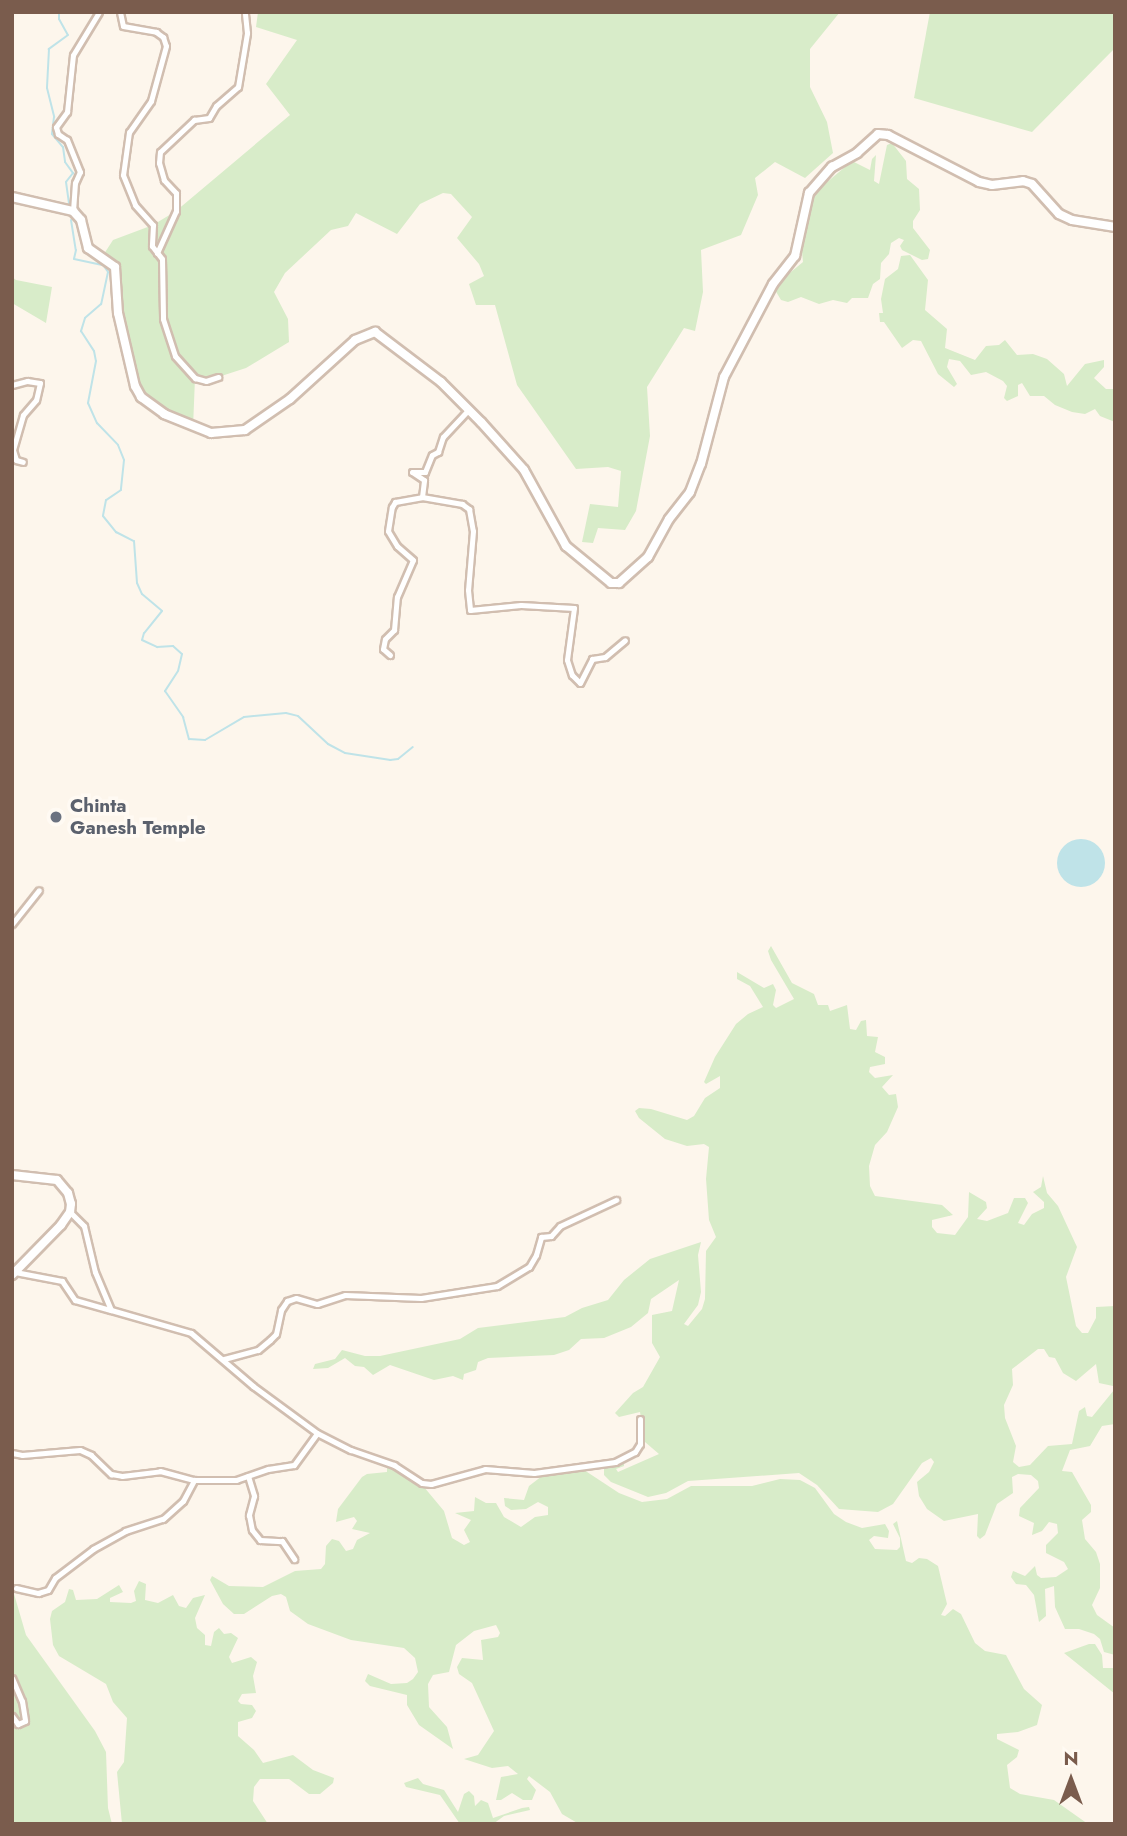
<!DOCTYPE html>
<style>
body{margin:0}
#map{position:relative;width:1127px;height:1836px;overflow:hidden;background:#fdf6ec;font-family:Jost,sans-serif}
div>[style]{position:absolute}
.green>*{inset:0;background:#d8ecc9}
.water>*{inset:0;background:#bfe3e8}
.round{border-radius:50%}
.stream>*{height:2px;margin:-1px;padding:0 1px;transform-origin:1px;border-radius:1px;background:#bfe3e8}
.roads{filter:drop-shadow(2px 0 #d1beb0) drop-shadow(-2px 0 #d1beb0) drop-shadow(0 2px #d1beb0) drop-shadow(0 -2px #d1beb0)}
.minor>*{height:5px;margin:-2.5px;padding:0 2.5px;transform-origin:2.5px;border-radius:2.5px;background:#fff}
.secondary>*{height:8px;margin:-4px;padding:0 4px;transform-origin:4px;border-radius:4px;background:#fff}
.dots>*{width:19px;height:19px;translate:-50% -50%;box-sizing:border-box;border:4px solid #fffaf3;border-radius:50%}
span{translate:-50% -50%;white-space:nowrap;text-align:center;line-height:1.15;-webkit-text-stroke:7px #fffaf3;paint-order:stroke}
.worship-label{font-size:19px;color:#5b616d;font-weight:700}
.left{translate:0 -50%;text-align:left}
.frame{position:absolute;inset:0;border:14px solid #7a5c4d;pointer-events:none}
.north{position:absolute;left:1036px;top:1745px;width:70px;height:70px;-webkit-text-stroke:5px #fffaf3;paint-order:stroke;rotate:0deg;font-size:19px;font-weight:700;line-height:28px;text-align:center;color:#7a5c4d}
.north::after{content:'';display:block;margin:auto;width:24px;height:32px;background:#7a5c4d;clip-path:polygon(50% 0,100% 100%,50% 72%,0 100%)}
</style>
<div id="map">
<div class="green">
<i style="clip-path:polygon(258px 12px,840px 12px,810px 49px,810px 87px,827px 122px,833px 153px,805px 178px,775px 162px,755px 178px,758px 195px,741px 235px,701px 250px,703px 292px,695px 331px,684px 328px,647px 387px,650px 436px,636px 511px,625px 530px,598px 528px,593px 543px,582px 542px,590px 504px,618px 507px,621px 471px,608px 467px,576px 469px,517px 385px,495px 305px,476px 305px,469px 284px,484px 276px,479px 264px,457px 238px,472px 217px,451px 194px,443px 193px,420px 204px,397px 234px,356px 213px,348px 226px,331px 230px,285px 273px,274px 292px,288px 319px,289px 342px,246px 368px,206px 381px,195px 378px,193px 428px,141px 397px,120px 327px,117px 272px,102px 257px,113px 240px,153px 225px,176px 211px,290px 115px,266px 84px,297px 40px,256px 27px)"></i>
<i style="clip-path:polygon(930px 12px,1115px 12px,1115px 48px,1032px 132px,914px 98px)"></i>
<i style="clip-path:polygon(892px 143px,906px 161px,907px 179px,919px 189px,920px 210px,913px 221px,913px 228px,930px 250px,928px 259px,922px 260px,902px 250px,900px 246px,904px 240px,899px 238px,891px 243px,889px 254px,881px 263px,880px 279px,873px 284px,868px 298px,852px 298px,847px 303px,833px 300px,819px 304px,801px 297px,788px 302px,781px 300px,775px 290px,780px 281px,803px 262px,801px 242px,807px 209px,819px 189px,852px 161px,870px 170px,872px 159px,876px 155px,874px 181px,879px 184px,887px 145px)"></i>
<i style="clip-path:polygon(910px 255px,928px 280px,925px 310px,947px 329px,945px 348px,975px 360px,986px 346px,999px 345px,1005px 340px,1017px 355px,1033px 354px,1047px 359px,1064px 374px,1067px 386px,1085px 364px,1104px 360px,1104px 367px,1094px 378px,1106px 389px,1115px 389px,1115px 422px,1100px 416px,1095px 409px,1085px 414px,1072px 412px,1055px 405px,1044px 396px,1030px 396px,1022px 383px,1018px 385px,1018px 396px,1007px 401px,1004px 398px,1007px 386px,1003px 381px,986px 372px,971px 375px,960px 361px,949px 359px,947px 367px,957px 384px,954px 387px,938px 374px,921px 341px,913px 340px,902px 348px,884px 322px,880px 322px,879px 313px,883px 313px,881px 299px,885px 279px,898px 269px,901px 256px)"></i>
<i style="clip-path:polygon(12px 277px,16px 280px,52px 287px,46px 323px,12px 303px)"></i>
<i style="clip-path:polygon(evenodd,771px 946px,792px 983px,814px 994px,818px 1005px,828px 1005px,830px 1011px,847px 1005px,850px 1029px,856px 1030px,861px 1021px,866px 1020px,867px 1036px,878px 1037px,875px 1052px,885px 1057px,885px 1064px,870px 1067px,869px 1072px,875px 1078px,893px 1075px,882px 1087px,889px 1095px,896px 1094px,898px 1107px,887px 1132px,875px 1145px,869px 1166px,870px 1186px,875px 1196px,942px 1205px,953px 1215px,932px 1220px,932px 1227px,937px 1233px,955px 1235px,968px 1217px,969px 1192px,986px 1202px,987px 1208px,977px 1219px,987px 1221px,1008px 1213px,1014px 1198px,1025px 1198px,1028px 1203px,1018px 1223px,1024px 1225px,1032px 1214px,1044px 1208px,1044px 1202px,1033px 1192px,1041px 1187px,1043px 1176px,1047px 1193px,1058px 1206px,1077px 1247px,1066px 1277px,1076px 1326px,1082px 1333px,1088px 1333px,1096px 1318px,1096px 1307px,1115px 1306px,1115px 1424px,1102px 1426px,1090px 1446px,1070px 1450px,1062px 1471px,1072px 1472px,1091px 1505px,1091px 1512px,1082px 1520px,1085px 1539px,1096px 1552px,1100px 1564px,1100px 1588px,1092px 1605px,1097px 1615px,1115px 1628px,1115px 1655px,1104px 1652px,1100px 1639px,1094px 1634px,1079px 1629px,1065px 1629px,1055px 1607px,1054px 1586px,1045px 1589px,1046px 1616px,1039px 1622px,1034px 1595px,1026px 1585px,1016px 1584px,1011px 1577px,1013px 1571px,1025px 1576px,1035px 1566px,1037px 1575px,1041px 1578px,1056px 1577px,1068px 1569px,1064px 1562px,1046px 1553px,1046px 1545px,1058px 1533px,1057px 1524px,1049px 1522px,1042px 1531px,1032px 1535px,1034px 1523px,1019px 1516px,1020px 1508px,1039px 1488px,1038px 1481px,1031px 1475px,1018px 1474px,1012px 1477px,1013px 1493px,997px 1504px,985px 1535px,980px 1539px,977px 1536px,978px 1514px,944px 1521px,927px 1509px,919px 1496px,917px 1482px,929px 1472px,934px 1462px,931px 1458px,922px 1463px,893px 1504px,878px 1512px,839px 1509px,817px 1485px,799px 1473px,688px 1481px,666px 1493px,648px 1497px,611px 1482px,604px 1475px,604px 1467px,624px 1463px,624px 1466px,616px 1469px,618px 1472px,659px 1454px,645px 1442px,640px 1412px,619px 1417px,615px 1413px,633px 1393px,643px 1387px,660px 1357px,652px 1343px,652px 1315px,672px 1311px,679px 1280px,651px 1299px,648px 1313px,631px 1327px,604px 1338px,581px 1339px,569px 1350px,554px 1355px,488px 1358px,478px 1362px,476px 1370px,464px 1374px,463px 1380px,453px 1376px,434px 1380px,390px 1365px,373px 1375px,364px 1367px,355px 1366px,345px 1358px,328px 1368px,313px 1369px,315px 1364px,335px 1359px,342px 1350px,365px 1356px,380px 1356px,460px 1339px,478px 1328px,565px 1317px,582px 1308px,608px 1300px,624px 1280px,650px 1259px,701px 1242px,698px 1255px,701px 1292px,698px 1305px,684px 1324px,688px 1326px,702px 1309px,705px 1299px,706px 1251px,716px 1237px,709px 1220px,706px 1179px,709px 1147px,704px 1144px,687px 1146px,665px 1139px,639px 1118px,635px 1111px,639px 1108px,651px 1109px,687px 1120px,694px 1116px,705px 1098px,720px 1088px,720px 1076px,706px 1084px,704px 1082px,715px 1057px,736px 1024px,748px 1014px,763px 1007px,750px 986px,737px 979px,737px 972px,764px 988px,773px 984px,776px 990px,773px 1005px,776px 1008px,794px 999px,771px 960px,768px 951px,771px 946px,1038px 1349px,1044px 1349px,1049px 1357px,1055px 1358px,1063px 1373px,1076px 1381px,1096px 1364px,1099px 1383px,1113px 1386px,1114px 1390px,1092px 1417px,1087px 1416px,1085px 1407px,1079px 1411px,1072px 1444px,1048px 1446px,1030px 1465px,1019px 1467px,1013px 1462px,1016px 1446px,1005px 1418px,1004px 1405px,1013px 1385px,1012px 1369px,1038px 1349px)"></i>
<i style="clip-path:polygon(387px 1465px,424px 1487px,444px 1511px,452px 1538px,464px 1545px,470px 1542px,464px 1530px,471px 1520px,455px 1513px,474px 1511px,475px 1497px,486px 1503px,496px 1503px,504px 1517px,521px 1527px,535px 1517px,548px 1515px,548px 1507px,538px 1502px,526px 1509px,511px 1510px,505px 1506px,504px 1498px,524px 1500px,529px 1486px,542px 1476px,581px 1468px,619px 1493px,642px 1502px,667px 1499px,691px 1486px,752px 1486px,780px 1479px,800px 1480px,815px 1488px,834px 1514px,846px 1522px,862px 1528px,885px 1524px,889px 1531px,888px 1538px,874px 1536px,869px 1540px,875px 1549px,897px 1550px,900px 1547px,900px 1538px,893px 1524px,897px 1521px,906px 1561px,912px 1563px,919px 1558px,927px 1559px,938px 1566px,947px 1604px,941px 1615px,945px 1616px,953px 1609px,961px 1614px,975px 1643px,985px 1651px,1006px 1655px,1024px 1689px,1042px 1705px,1037px 1725px,1018px 1732px,997px 1734px,997px 1739px,1019px 1750px,1017px 1757px,1007px 1765px,1010px 1788px,1020px 1794px,1054px 1800px,1088px 1824px,579px 1824px,562px 1814px,550px 1792px,529px 1776px,527px 1779px,536px 1790px,532px 1800px,523px 1800px,512px 1793px,501px 1800px,496px 1800px,501px 1777px,518px 1774px,508px 1766px,492px 1768px,464px 1759px,478px 1755px,494px 1731px,472px 1683px,459px 1674px,457px 1667px,462px 1658px,483px 1660px,481px 1640px,498px 1637px,500px 1633px,496px 1625px,474px 1631px,456px 1645px,449px 1672px,433px 1675px,428px 1684px,429px 1707px,447px 1727px,453px 1749px,419px 1725px,407px 1705px,407px 1695px,370px 1686px,365px 1681px,368px 1674px,391px 1684px,407px 1683px,413px 1679px,418px 1672px,415px 1658px,404px 1648px,351px 1640px,308px 1624px,290px 1611px,286px 1597px,281px 1594px,272px 1596px,244px 1614px,234px 1614px,223px 1604px,210px 1580px,212px 1576px,229px 1586px,263px 1587px,295px 1571px,321px 1569px,325px 1564px,326px 1546px,332px 1539px,339px 1541px,346px 1551px,353px 1549px,357px 1540px,370px 1533px,352px 1529px,357px 1521px,354px 1517px,336px 1522px,338px 1509px,362px 1477px,367px 1474px,387px 1472px)"></i>
<i style="clip-path:polygon(139px 1581px,146px 1584px,145px 1600px,158px 1603px,173px 1595px,179px 1606px,186px 1608px,193px 1598px,205px 1595px,195px 1618px,197px 1628px,205px 1635px,205px 1645px,211px 1646px,214px 1632px,219px 1628px,224px 1634px,231px 1633px,238px 1638px,229px 1657px,232px 1663px,251px 1657px,257px 1662px,253px 1676px,256px 1693px,242px 1694px,238px 1701px,241px 1704px,252px 1705px,256px 1711px,252px 1718px,238px 1722px,238px 1736px,254px 1750px,263px 1763px,293px 1755px,313px 1770px,334px 1778px,333px 1783px,320px 1794px,309px 1794px,289px 1779px,260px 1779px,254px 1787px,253px 1801px,268px 1824px,122px 1824px,117px 1772px,124px 1762px,127px 1718px,113px 1702px,106px 1684px,59px 1656px,53px 1645px,50px 1619px,52px 1611px,65px 1602px,69px 1589px,73px 1590px,76px 1600px,97px 1599px,119px 1585px,123px 1592px,110px 1598px,110px 1602px,131px 1603px,136px 1601px,134px 1591px)"></i>
<i style="clip-path:polygon(12px 1587px,26px 1635px,95px 1731px,106px 1752px,108px 1808px,112px 1824px,12px 1824px)"></i>
<i style="clip-path:polygon(1089px 1644px,1095px 1644px,1102px 1655px,1103px 1668px,1115px 1668px,1115px 1694px,1064px 1653px)"></i>
<i style="clip-path:polygon(418px 1778px,423px 1784px,444px 1790px,458px 1812px,464px 1794px,469px 1791px,474px 1796px,475px 1806px,481px 1800px,488px 1803px,493px 1818px,522px 1808px,529px 1807px,530px 1810px,504px 1816px,493px 1824px,460px 1824px,440px 1795px,406px 1787px,404px 1783px)"></i>
</div>
<div class="water">
<i class="round" style="left:1057px;top:839px;width:48px;height:48px"></i>
</div>
<div class="stream">
<i style="left:59px;top:12px;width:7px;rotate:90deg"></i>
<i style="left:59px;top:19px;width:18px;rotate:61deg"></i>
<i style="left:68px;top:35px;width:24px;rotate:144deg"></i>
<i style="left:49px;top:49px;width:39px;rotate:93deg"></i>
<i style="left:47px;top:88px;width:30px;rotate:76deg"></i>
<i style="left:54px;top:117px;width:17px;rotate:97deg"></i>
<i style="left:52px;top:134px;width:17px;rotate:50deg"></i>
<i style="left:63px;top:147px;width:15px;rotate:82deg"></i>
<i style="left:65px;top:162px;width:14px;rotate:54deg"></i>
<i style="left:73px;top:173px;width:11px;rotate:128deg"></i>
<i style="left:66px;top:182px;width:22px;rotate:82deg"></i>
<i style="left:71px;top:220px;width:30px;rotate:81deg"></i>
<i style="left:76px;top:250px;width:9px;rotate:103deg"></i>
<i style="left:74px;top:259px;width:30px;rotate:12deg"></i>
<i style="left:103px;top:265px;width:9px;rotate:54deg"></i>
<i style="left:108px;top:272px;width:33px;rotate:102deg"></i>
<i style="left:101px;top:304px;width:21px;rotate:139deg"></i>
<i style="left:85px;top:318px;width:14px;rotate:107deg"></i>
<i style="left:81px;top:331px;width:24px;rotate:57deg"></i>
<i style="left:94px;top:351px;width:10px;rotate:79deg"></i>
<i style="left:96px;top:361px;width:43px;rotate:100.8deg"></i>
<i style="left:88px;top:403px;width:22px;rotate:66deg"></i>
<i style="left:97px;top:423px;width:30px;rotate:46deg"></i>
<i style="left:118px;top:445px;width:16px;rotate:68deg"></i>
<i style="left:124px;top:460px;width:30px;rotate:96deg"></i>
<i style="left:121px;top:490px;width:18px;rotate:146deg"></i>
<i style="left:106px;top:500px;width:16px;rotate:101deg"></i>
<i style="left:103px;top:516px;width:21px;rotate:51deg"></i>
<i style="left:116px;top:532px;width:20px;rotate:27deg"></i>
<i style="left:134px;top:541px;width:42px;rotate:85.9deg"></i>
<i style="left:137px;top:583px;width:12px;rotate:66deg"></i>
<i style="left:142px;top:594px;width:26px;rotate:40deg"></i>
<i style="left:162px;top:611px;width:28px;rotate:129deg"></i>
<i style="left:144px;top:633px;width:7px;rotate:106deg"></i>
<i style="left:142px;top:640px;width:17px;rotate:25deg"></i>
<i style="left:157px;top:647px;width:16px;rotate:-4deg"></i>
<i style="left:173px;top:646px;width:12px;rotate:42deg"></i>
<i style="left:182px;top:654px;width:17px;rotate:103deg"></i>
<i style="left:178px;top:671px;width:24px;rotate:123deg"></i>
<i style="left:165px;top:691px;width:32px;rotate:55deg"></i>
<i style="left:183px;top:717px;width:23px;rotate:75deg"></i>
<i style="left:189px;top:739px;width:16px;rotate:4deg"></i>
<i style="left:205px;top:740px;width:45px;rotate:-30.5deg"></i>
<i style="left:244px;top:717px;width:42px;rotate:-5.4deg"></i>
<i style="left:286px;top:713px;width:12px;rotate:14deg"></i>
<i style="left:298px;top:716px;width:41px;rotate:43deg"></i>
<i style="left:328px;top:744px;width:19px;rotate:28deg"></i>
<i style="left:345px;top:753px;width:46px;rotate:8.8deg"></i>
<i style="left:390px;top:760px;width:8px;rotate:-7deg"></i>
<i style="left:398px;top:759px;width:19px;rotate:-39deg"></i>
</div>
<div class="roads">
<div class="minor">
<i style="left:120px;top:12px;width:14px;rotate:78deg"></i>
<i style="left:123px;top:26px;width:34px;rotate:10deg"></i>
<i style="left:156px;top:32px;width:9px;rotate:36deg"></i>
<i style="left:163px;top:37px;width:9px;rotate:72deg"></i>
<i style="left:166px;top:46px;width:57px;rotate:105.3deg"></i>
<i style="left:151px;top:101px;width:38px;rotate:125deg"></i>
<i style="left:129px;top:132px;width:43px;rotate:97.9deg"></i>
<i style="left:123px;top:175px;width:32px;rotate:68deg"></i>
<i style="left:135px;top:205px;width:27px;rotate:48deg"></i>
<i style="left:153px;top:225px;width:21px;rotate:93deg"></i>
<i style="left:152px;top:246px;width:16px;rotate:52deg"></i>
<i style="left:162px;top:259px;width:60px;rotate:89deg"></i>
<i style="left:163px;top:319px;width:39px;rotate:72deg"></i>
<i style="left:175px;top:356px;width:30px;rotate:48deg"></i>
<i style="left:195px;top:378px;width:11px;rotate:15deg"></i>
<i style="left:206px;top:381px;width:13px;rotate:-18deg"></i>
<i style="left:73px;top:211px;width:28px;rotate:-86deg"></i>
<i style="left:75px;top:183px;width:12px;rotate:-66deg"></i>
<i style="left:80px;top:172px;width:35px;rotate:-112deg"></i>
<i style="left:67px;top:140px;width:11px;rotate:-146deg"></i>
<i style="left:58px;top:134px;width:7px;rotate:-106deg"></i>
<i style="left:56px;top:127px;width:19px;rotate:-54deg"></i>
<i style="left:67px;top:112px;width:57px;rotate:-84deg"></i>
<i style="left:73px;top:55px;width:50px;rotate:-58.8deg"></i>
<i style="left:157px;top:253px;width:46px;rotate:-65.7deg"></i>
<i style="left:176px;top:211px;width:18px;rotate:-90deg"></i>
<i style="left:176px;top:193px;width:18px;rotate:-133deg"></i>
<i style="left:164px;top:180px;width:18px;rotate:-106deg"></i>
<i style="left:159px;top:163px;width:11px;rotate:-85deg"></i>
<i style="left:160px;top:152px;width:47px;rotate:-43.3deg"></i>
<i style="left:194px;top:120px;width:15px;rotate:-8deg"></i>
<i style="left:209px;top:118px;width:14px;rotate:-60deg"></i>
<i style="left:216px;top:106px;width:29px;rotate:-41deg"></i>
<i style="left:238px;top:87px;width:55px;rotate:-80.5deg"></i>
<i style="left:247px;top:33px;width:19px;rotate:-96deg"></i>
<i style="left:12px;top:385px;width:16px;rotate:-15deg"></i>
<i style="left:27px;top:381px;width:13px;rotate:9deg"></i>
<i style="left:40px;top:383px;width:17px;rotate:103deg"></i>
<i style="left:36px;top:400px;width:20px;rotate:131deg"></i>
<i style="left:23px;top:415px;width:36px;rotate:106deg"></i>
<i style="left:13px;top:450px;width:10px;rotate:73deg"></i>
<i style="left:16px;top:460px;width:7px;rotate:16deg"></i>
<i style="left:422px;top:497px;width:41px;rotate:9.9deg"></i>
<i style="left:462px;top:504px;width:9px;rotate:36deg"></i>
<i style="left:469px;top:509px;width:22px;rotate:80deg"></i>
<i style="left:473px;top:531px;width:59px;rotate:94.8deg"></i>
<i style="left:468px;top:590px;width:20px;rotate:84deg"></i>
<i style="left:470px;top:610px;width:51px;rotate:-5.6deg"></i>
<i style="left:521px;top:605px;width:53px;rotate:3.2deg"></i>
<i style="left:574px;top:608px;width:52px;rotate:97.7deg"></i>
<i style="left:567px;top:660px;width:16px;rotate:72deg"></i>
<i style="left:572px;top:675px;width:11px;rotate:45deg"></i>
<i style="left:580px;top:683px;width:27px;rotate:-63deg"></i>
<i style="left:592px;top:659px;width:13px;rotate:-9deg"></i>
<i style="left:605px;top:657px;width:26px;rotate:-40deg"></i>
<i style="left:390px;top:655px;width:9px;rotate:-139deg"></i>
<i style="left:383px;top:649px;width:10px;rotate:-79deg"></i>
<i style="left:385px;top:639px;width:13px;rotate:-45deg"></i>
<i style="left:394px;top:630px;width:33px;rotate:-85deg"></i>
<i style="left:397px;top:597px;width:40px;rotate:-66.6deg"></i>
<i style="left:413px;top:560px;width:21px;rotate:-139deg"></i>
<i style="left:397px;top:546px;width:17px;rotate:-121deg"></i>
<i style="left:388px;top:531px;width:24px;rotate:-81deg"></i>
<i style="left:392px;top:507px;width:6px;rotate:-59deg"></i>
<i style="left:395px;top:502px;width:27px;rotate:-10deg"></i>
<i style="left:422px;top:497px;width:17px;rotate:-83deg"></i>
<i style="left:424px;top:480px;width:14px;rotate:-146deg"></i>
<i style="left:412px;top:472px;width:13px"></i>
<i style="left:425px;top:472px;width:18px;rotate:-68deg"></i>
<i style="left:432px;top:455px;width:7px;rotate:-27deg"></i>
<i style="left:438px;top:452px;width:16px;rotate:-72deg"></i>
<i style="left:443px;top:437px;width:37px;rotate:-47deg"></i>
<i style="left:12px;top:924px;width:43px;rotate:-51.5deg"></i>
<i style="left:70px;top:1212px;width:20px;rotate:45deg"></i>
<i style="left:84px;top:1226px;width:47px;rotate:76.6deg"></i>
<i style="left:95px;top:1272px;width:41px;rotate:67.2deg"></i>
<i style="left:111px;top:1310px;width:83px;rotate:16deg"></i>
<i style="left:191px;top:1333px;width:82px;rotate:40.5deg"></i>
<i style="left:253px;top:1386px;width:79px;rotate:36.3deg"></i>
<i style="left:317px;top:1433px;width:38px;rotate:27deg"></i>
<i style="left:351px;top:1450px;width:46px;rotate:19.2deg"></i>
<i style="left:394px;top:1465px;width:33px;rotate:33deg"></i>
<i style="left:422px;top:1483px;width:9px;rotate:6deg"></i>
<i style="left:431px;top:1484px;width:56px;rotate:-15.5deg"></i>
<i style="left:485px;top:1469px;width:49px;rotate:4.7deg"></i>
<i style="left:534px;top:1473px;width:82px;rotate:-7.7deg"></i>
<i style="left:615px;top:1462px;width:22px;rotate:-27deg"></i>
<i style="left:635px;top:1452px;width:9px;rotate:-58deg"></i>
<i style="left:640px;top:1444px;width:25px;rotate:-90deg"></i>
<i style="left:15px;top:1272px;width:48px;rotate:10.8deg"></i>
<i style="left:62px;top:1281px;width:23px;rotate:56deg"></i>
<i style="left:75px;top:1300px;width:37px;rotate:16deg"></i>
<i style="left:224px;top:1359px;width:35px;rotate:-15deg"></i>
<i style="left:258px;top:1350px;width:16px;rotate:-40deg"></i>
<i style="left:270px;top:1340px;width:8px;rotate:-45deg"></i>
<i style="left:276px;top:1334px;width:25px;rotate:-78deg"></i>
<i style="left:281px;top:1310px;width:11px;rotate:-56deg"></i>
<i style="left:287px;top:1301px;width:9px;rotate:-18deg"></i>
<i style="left:296px;top:1298px;width:22px;rotate:16deg"></i>
<i style="left:317px;top:1304px;width:29px;rotate:-18deg"></i>
<i style="left:345px;top:1295px;width:76px;rotate:2.3deg"></i>
<i style="left:421px;top:1298px;width:77px;rotate:-9deg"></i>
<i style="left:497px;top:1286px;width:37px;rotate:-31deg"></i>
<i style="left:529px;top:1267px;width:14px;rotate:-60deg"></i>
<i style="left:536px;top:1255px;width:19px;rotate:-74deg"></i>
<i style="left:541px;top:1237px;width:10px;rotate:-6deg"></i>
<i style="left:551px;top:1236px;width:13px;rotate:-48deg"></i>
<i style="left:560px;top:1226px;width:62px;rotate:-24.9deg"></i>
<i style="left:12px;top:1453px;width:10px;rotate:11deg"></i>
<i style="left:22px;top:1455px;width:58px;rotate:-4.9deg"></i>
<i style="left:80px;top:1450px;width:12px;rotate:24deg"></i>
<i style="left:91px;top:1455px;width:28px;rotate:44deg"></i>
<i style="left:111px;top:1474px;width:11px;rotate:10deg"></i>
<i style="left:122px;top:1476px;width:38px;rotate:-7deg"></i>
<i style="left:160px;top:1471px;width:35px;rotate:15deg"></i>
<i style="left:248px;top:1476px;width:21px;rotate:73deg"></i>
<i style="left:254px;top:1496px;width:20px;rotate:105deg"></i>
<i style="left:249px;top:1515px;width:15px;rotate:79deg"></i>
<i style="left:252px;top:1530px;width:13px;rotate:51deg"></i>
<i style="left:260px;top:1540px;width:22px;rotate:3deg"></i>
<i style="left:282px;top:1541px;width:22px;rotate:56deg"></i>
<i style="left:16px;top:1588px;width:23px;rotate:13deg"></i>
<i style="left:38px;top:1593px;width:10px;rotate:-17deg"></i>
<i style="left:48px;top:1590px;width:14px;rotate:-60deg"></i>
<i style="left:55px;top:1578px;width:48px;rotate:-37.3deg"></i>
<i style="left:93px;top:1549px;width:37px;rotate:-29deg"></i>
<i style="left:125px;top:1531px;width:40px;rotate:-18deg"></i>
<i style="left:163px;top:1519px;width:27px;rotate:-42deg"></i>
<i style="left:183px;top:1501px;width:24px;rotate:-62deg"></i>
<i style="left:194px;top:1480px;width:42px"></i>
<i style="left:236px;top:1480px;width:34px;rotate:-19deg"></i>
<i style="left:268px;top:1469px;width:26px;rotate:-9deg"></i>
<i style="left:294px;top:1465px;width:39px;rotate:-54deg"></i>
<i style="left:12px;top:1678px;width:25px;rotate:67deg"></i>
<i style="left:22px;top:1701px;width:20px;rotate:81deg"></i>
<i style="left:25px;top:1721px;width:8px;rotate:157deg"></i>
<i style="left:18px;top:1724px;width:10px;rotate:-127deg"></i>
</div>
<div class="secondary">
<i style="left:12px;top:197px;width:63px;rotate:12.9deg"></i>
<i style="left:73px;top:211px;width:12px;rotate:48deg"></i>
<i style="left:81px;top:220px;width:29px;rotate:76deg"></i>
<i style="left:88px;top:248px;width:33px;rotate:35deg"></i>
<i style="left:115px;top:267px;width:46px;rotate:86.3deg"></i>
<i style="left:118px;top:313px;width:75px;rotate:76.9deg"></i>
<i style="left:135px;top:386px;width:13px;rotate:61deg"></i>
<i style="left:141px;top:397px;width:29px;rotate:36deg"></i>
<i style="left:164px;top:414px;width:51px;rotate:22deg"></i>
<i style="left:211px;top:433px;width:34px;rotate:-5deg"></i>
<i style="left:245px;top:430px;width:55px;rotate:-34.6deg"></i>
<i style="left:290px;top:399px;width:88px;rotate:-42.2deg"></i>
<i style="left:355px;top:340px;width:22px;rotate:-22deg"></i>
<i style="left:375px;top:332px;width:83px;rotate:37.1deg"></i>
<i style="left:441px;top:382px;width:57px;rotate:45deg"></i>
<i style="left:481px;top:422px;width:64px;rotate:48.1deg"></i>
<i style="left:524px;top:470px;width:87px;rotate:61.1deg"></i>
<i style="left:566px;top:546px;width:58px;rotate:39.4deg"></i>
<i style="left:611px;top:583px;width:8px"></i>
<i style="left:619px;top:583px;width:39px;rotate:-42deg"></i>
<i style="left:648px;top:557px;width:43px;rotate:-61.1deg"></i>
<i style="left:669px;top:519px;width:34px;rotate:-52deg"></i>
<i style="left:690px;top:492px;width:30px;rotate:-69deg"></i>
<i style="left:701px;top:464px;width:90px;rotate:-75.2deg"></i>
<i style="left:724px;top:377px;width:105px;rotate:-62.2deg"></i>
<i style="left:773px;top:284px;width:36px;rotate:-52deg"></i>
<i style="left:795px;top:256px;width:65px;rotate:-77.5deg"></i>
<i style="left:809px;top:193px;width:35px;rotate:-49deg"></i>
<i style="left:832px;top:167px;width:29px;rotate:-29deg"></i>
<i style="left:857px;top:153px;width:28px;rotate:-42deg"></i>
<i style="left:878px;top:134px;width:10px;rotate:6deg"></i>
<i style="left:888px;top:135px;width:102px;rotate:27.3deg"></i>
<i style="left:979px;top:182px;width:13px;rotate:13deg"></i>
<i style="left:992px;top:185px;width:31px;rotate:-7deg"></i>
<i style="left:1023px;top:181px;width:9px;rotate:18deg"></i>
<i style="left:1032px;top:184px;width:40px;rotate:48deg"></i>
<i style="left:1059px;top:214px;width:14px;rotate:25deg"></i>
<i style="left:1072px;top:220px;width:44px;rotate:9.2deg"></i>
<i style="left:12px;top:1175px;width:45px;rotate:6.3deg"></i>
<i style="left:57px;top:1180px;width:17px;rotate:50deg"></i>
<i style="left:68px;top:1193px;width:11px;rotate:75deg"></i>
<i style="left:71px;top:1204px;width:8px;rotate:97deg"></i>
<i style="left:70px;top:1212px;width:16px;rotate:125deg"></i>
<i style="left:61px;top:1225px;width:70px;rotate:134.4deg"></i>
</div>
</div>
<div class="dots">
<i style="left:56px;top:817px;background:#6b7280"></i>
</div>
<div class="worship-label">
<span class="left" style="left:70px;top:817px">Chinta<br>Ganesh Temple</span>
</div>
<div class="frame"></div>
<div class="north">N</div>
</div>
